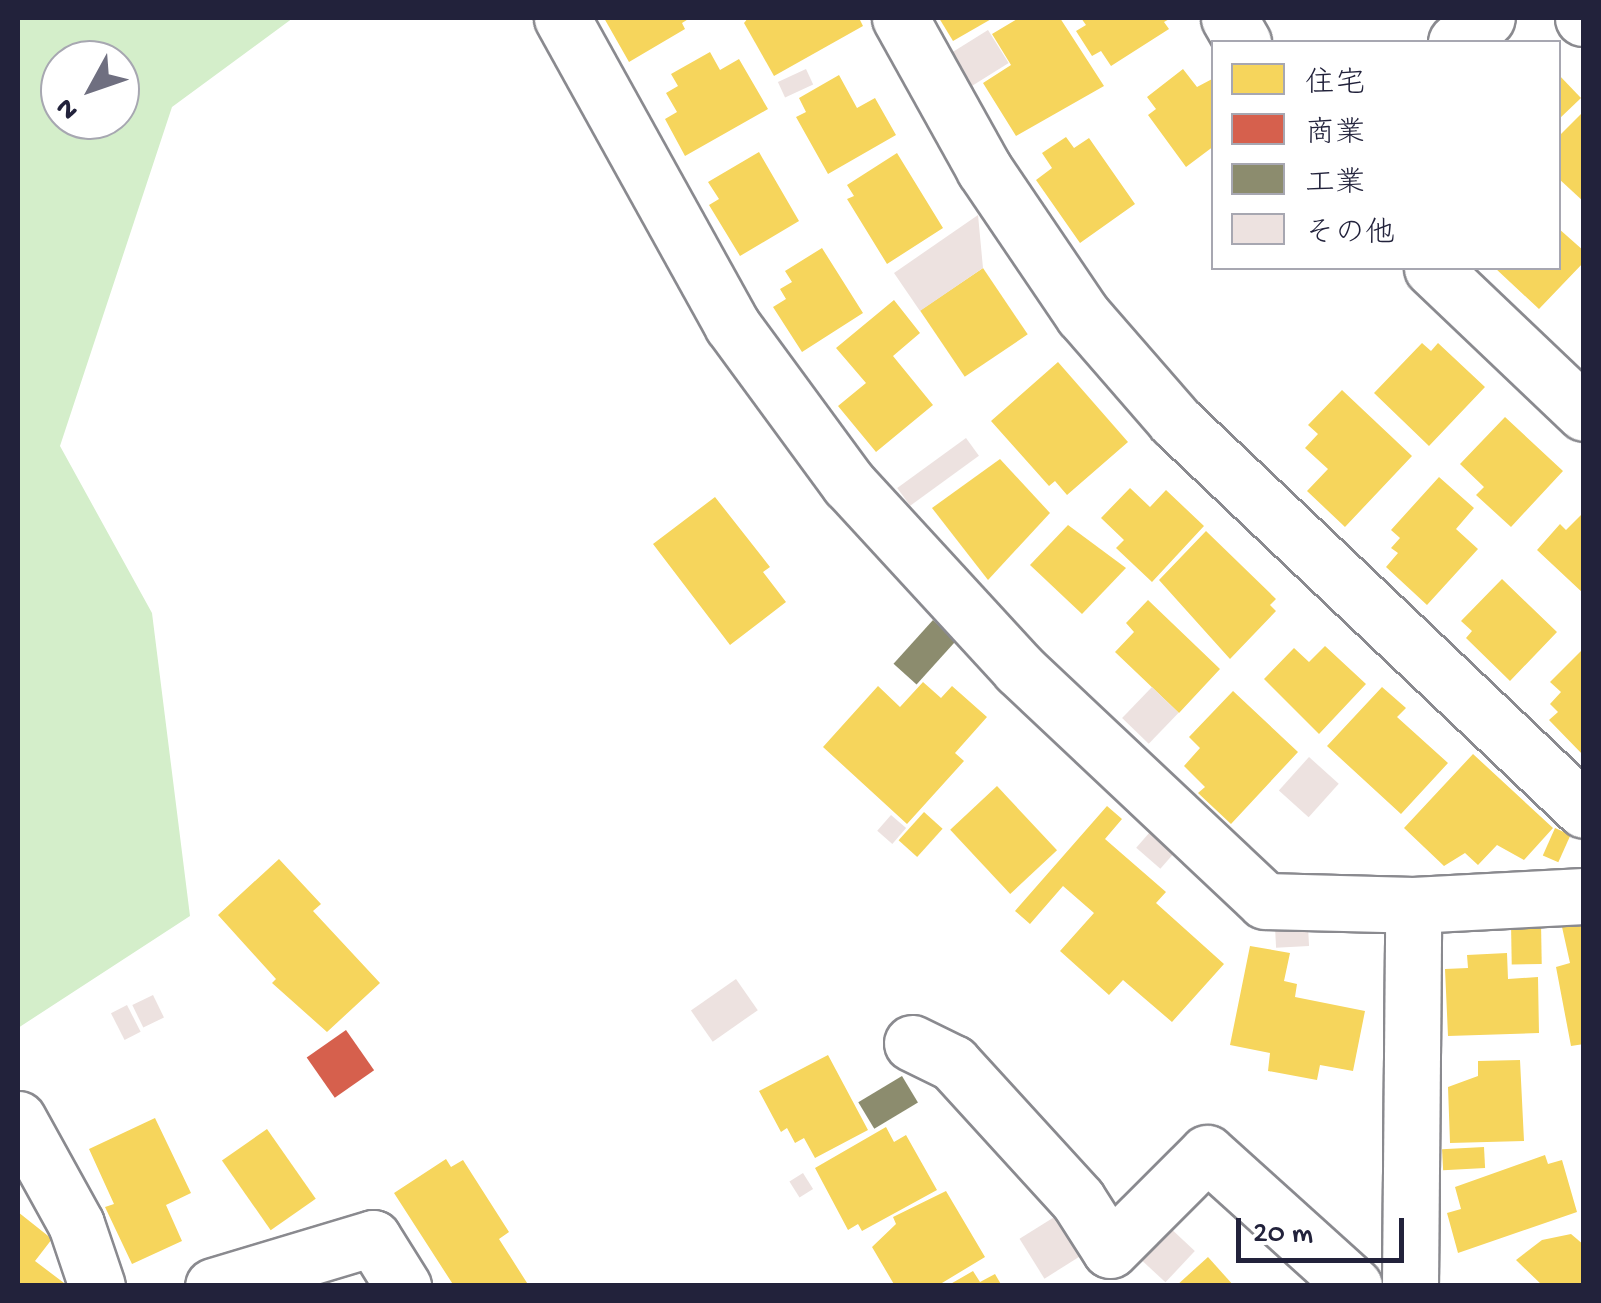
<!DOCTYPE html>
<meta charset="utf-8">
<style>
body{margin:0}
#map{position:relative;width:1601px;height:1303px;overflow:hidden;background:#fff;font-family:"Gochi Hand","Klee One",sans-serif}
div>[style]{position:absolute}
.green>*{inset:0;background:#d4eeca}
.homes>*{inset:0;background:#f6d55c;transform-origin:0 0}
.shops>*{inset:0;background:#d6604d;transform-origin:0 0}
.industry>*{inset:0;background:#8c8c6e;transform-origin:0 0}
.building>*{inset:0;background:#ede2e0;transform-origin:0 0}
.roads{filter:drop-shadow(2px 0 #8a8a8f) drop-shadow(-2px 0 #8a8a8f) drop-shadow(0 2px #8a8a8f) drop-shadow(0 -2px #8a8a8f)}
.minor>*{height:55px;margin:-27.5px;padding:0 27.5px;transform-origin:27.5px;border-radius:27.5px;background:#fff}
span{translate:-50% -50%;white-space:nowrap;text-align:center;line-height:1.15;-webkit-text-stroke:10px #fff;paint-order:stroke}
.frame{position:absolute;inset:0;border:20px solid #22223b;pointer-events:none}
.legend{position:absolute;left:1211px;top:40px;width:350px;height:230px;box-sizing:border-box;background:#fff;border:2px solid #a7a7b1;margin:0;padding:12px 18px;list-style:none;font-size:30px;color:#22223b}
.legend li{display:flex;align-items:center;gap:20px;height:50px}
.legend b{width:50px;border:2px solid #a7a7b1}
.north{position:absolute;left:40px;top:40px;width:100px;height:100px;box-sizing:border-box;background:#fff;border:2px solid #a7a7b1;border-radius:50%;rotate:230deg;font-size:28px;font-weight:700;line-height:40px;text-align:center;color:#22223b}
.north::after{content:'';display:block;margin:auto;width:35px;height:45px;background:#6f6f80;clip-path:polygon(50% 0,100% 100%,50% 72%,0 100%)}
.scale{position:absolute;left:1236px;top:1218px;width:168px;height:45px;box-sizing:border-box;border:5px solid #22223b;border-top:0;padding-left:12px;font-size:30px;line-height:35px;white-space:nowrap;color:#22223b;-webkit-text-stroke:8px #fff;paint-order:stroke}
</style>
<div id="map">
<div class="green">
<i style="clip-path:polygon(evenodd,18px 18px,293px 18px,172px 107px,60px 446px,152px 613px,190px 916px,18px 1028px,18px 18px,60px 60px,120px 60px,120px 120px,60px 120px,60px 60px)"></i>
</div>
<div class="homes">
<i style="clip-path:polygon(604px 18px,690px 18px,682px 23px,685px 29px,629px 62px)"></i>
<i style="clip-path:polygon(859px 18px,863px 26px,774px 76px,744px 23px,748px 18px)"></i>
<i style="clip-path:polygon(939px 18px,993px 18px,953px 41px)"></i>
<i style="clip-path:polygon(1019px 18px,1060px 18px,1104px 86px,1016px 136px,983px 83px,1011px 65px,992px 34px)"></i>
<i style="clip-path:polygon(1081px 18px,1171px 18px,1164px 22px,1169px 29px,1111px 66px,1101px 51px,1092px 56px,1076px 31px,1086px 25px)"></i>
<i style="clip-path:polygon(710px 52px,720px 70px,739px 59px,768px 109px,685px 156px,665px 119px,677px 112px,666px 93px,678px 86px,671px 74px)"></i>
<i style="clip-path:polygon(1183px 69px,1197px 87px,1214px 78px,1214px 146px,1186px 167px,1148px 115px,1156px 109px,1147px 97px)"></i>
<i style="clip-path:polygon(1558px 74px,1581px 98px,1558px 120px)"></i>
<i style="clip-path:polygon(839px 75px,857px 108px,875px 98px,896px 135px,828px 174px,796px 117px,806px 112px,799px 98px)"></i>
<i style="clip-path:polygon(1584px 111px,1584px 202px,1558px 178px,1558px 137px)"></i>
<i style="clip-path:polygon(1066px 137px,1074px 148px,1089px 138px,1135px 204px,1080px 243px,1036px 180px,1052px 168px,1042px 153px)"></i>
<i style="clip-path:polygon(759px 152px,799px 221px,740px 256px,709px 205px,719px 199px,708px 182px)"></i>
<i style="clip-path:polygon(897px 153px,943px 228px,887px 264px,847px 199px,854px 196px,847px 185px)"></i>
<i style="clip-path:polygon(1558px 228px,1584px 251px,1584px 262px,1539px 309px,1495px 268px,1558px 268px)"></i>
<i style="clip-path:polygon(822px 248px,863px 313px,802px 352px,773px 307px,786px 299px,780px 289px,792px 282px,785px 271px)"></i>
<i style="left:983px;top:268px;width:80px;height:76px;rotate:56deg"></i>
<i style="clip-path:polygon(894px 300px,920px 333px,893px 356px,933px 405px,876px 452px,838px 406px,866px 383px,836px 348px)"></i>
<i style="clip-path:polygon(1422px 343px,1431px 351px,1438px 343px,1485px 387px,1429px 446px,1374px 393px)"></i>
<i style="clip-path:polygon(1058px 362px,1128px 442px,1067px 495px,1055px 481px,1049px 486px,991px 421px)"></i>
<i style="clip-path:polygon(1342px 390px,1412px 456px,1345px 527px,1307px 491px,1328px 469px,1305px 448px,1318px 434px,1308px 425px)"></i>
<i style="clip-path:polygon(1505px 417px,1563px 471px,1511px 527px,1476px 495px,1484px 487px,1460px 464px)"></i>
<i style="clip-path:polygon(1000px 459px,1050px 513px,988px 580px,932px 508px)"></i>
<i style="clip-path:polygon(1439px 477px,1474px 508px,1456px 529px,1478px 549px,1427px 605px,1386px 567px,1398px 553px,1391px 548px,1400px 538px,1391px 530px)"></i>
<i style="clip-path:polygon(1130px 488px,1150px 507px,1166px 490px,1204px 526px,1152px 582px,1116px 548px,1124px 540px,1101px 518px)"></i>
<i style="clip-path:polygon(715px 497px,770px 567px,763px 572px,786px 602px,730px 645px,653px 544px)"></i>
<i style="clip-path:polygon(1584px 512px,1584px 594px,1537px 550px,1560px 524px,1566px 530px)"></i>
<i style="clip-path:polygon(1068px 525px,1126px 568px,1082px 614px,1030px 565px)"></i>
<i style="clip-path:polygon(1206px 531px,1276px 599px,1270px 605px,1276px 611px,1230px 659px,1159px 580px)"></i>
<i style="clip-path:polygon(1502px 579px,1557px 632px,1510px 681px,1466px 638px,1472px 631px,1461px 621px)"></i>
<i style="clip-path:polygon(1148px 600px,1220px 669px,1179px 713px,1115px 652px,1134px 632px,1126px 623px)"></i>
<i style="clip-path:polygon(1325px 646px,1366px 684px,1319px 734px,1264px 679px,1294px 648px,1309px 662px)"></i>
<i style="clip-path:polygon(1582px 650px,1584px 652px,1584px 756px,1549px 720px,1558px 712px,1550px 704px,1561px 692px,1550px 682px)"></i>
<i style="clip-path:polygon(923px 682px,941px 698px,952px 686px,987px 717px,955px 753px,964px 761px,907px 824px,823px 747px,878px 686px,900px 707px)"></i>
<i style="clip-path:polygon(1382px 687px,1406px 708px,1397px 717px,1448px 763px,1401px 814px,1327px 746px)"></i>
<i style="clip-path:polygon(1233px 691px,1298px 752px,1231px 824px,1198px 793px,1205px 787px,1184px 766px,1200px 748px,1189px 737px)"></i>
<i style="clip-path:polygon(1473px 754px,1553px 828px,1524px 860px,1497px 845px,1478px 865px,1465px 853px,1444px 866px,1404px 828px)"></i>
<i style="left:997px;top:786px;width:88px;height:64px;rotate:47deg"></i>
<i style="clip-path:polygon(1107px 806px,1122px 819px,1105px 839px,1166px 892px,1156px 903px,1224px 964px,1172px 1022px,1123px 980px,1109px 995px,1060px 951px,1094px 913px,1063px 886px,1030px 924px,1015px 911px)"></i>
<i style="left:924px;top:812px;width:25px;height:38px;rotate:42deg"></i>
<i style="left:1555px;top:828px;width:17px;height:30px;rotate:24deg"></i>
<i style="clip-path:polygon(279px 859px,321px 904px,313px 911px,380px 983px,327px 1032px,272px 983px,276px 979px,218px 915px)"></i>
<i style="left:1541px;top:922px;width:42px;height:30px;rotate:89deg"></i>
<i style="clip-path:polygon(1584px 923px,1584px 1044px,1571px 1046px,1556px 967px,1570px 963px,1562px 927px)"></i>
<i style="clip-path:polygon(1250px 946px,1290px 953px,1284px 981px,1297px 984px,1295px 997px,1365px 1011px,1353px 1071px,1320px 1065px,1317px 1080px,1268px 1071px,1270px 1053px,1230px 1045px)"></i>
<i style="clip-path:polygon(1507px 953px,1508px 979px,1538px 977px,1539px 1033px,1448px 1036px,1445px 969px,1468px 968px,1467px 955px)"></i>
<i style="clip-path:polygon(828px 1055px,868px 1130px,815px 1158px,804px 1138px,795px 1143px,787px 1128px,781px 1132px,759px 1091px)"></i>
<i style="clip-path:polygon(1520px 1060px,1524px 1141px,1450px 1143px,1448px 1087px,1478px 1076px,1478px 1061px)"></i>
<i style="clip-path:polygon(155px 1118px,191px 1193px,166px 1205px,182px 1241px,132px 1264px,105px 1207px,114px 1204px,89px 1149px)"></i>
<i style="clip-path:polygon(886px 1127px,894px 1142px,906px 1135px,937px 1190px,862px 1231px,858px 1224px,848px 1230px,815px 1168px)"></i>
<i style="left:267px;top:1129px;width:85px;height:55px;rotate:55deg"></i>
<i style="left:1484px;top:1147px;width:21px;height:42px;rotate:87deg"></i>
<i style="clip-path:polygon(1545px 1155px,1548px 1164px,1562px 1160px,1577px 1212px,1458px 1253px,1447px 1213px,1461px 1209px,1455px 1187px)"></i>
<i style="clip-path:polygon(446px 1159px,451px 1167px,463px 1160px,509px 1232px,499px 1239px,529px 1286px,454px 1286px,394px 1193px)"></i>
<i style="clip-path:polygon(946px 1191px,985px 1257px,937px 1286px,895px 1286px,872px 1247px,896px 1224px,893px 1217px)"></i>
<i style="clip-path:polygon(18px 1212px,52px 1239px,35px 1261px,68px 1286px,18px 1286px)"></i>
<i style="clip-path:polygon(1571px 1234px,1584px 1245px,1584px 1286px,1543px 1286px,1516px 1260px,1542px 1240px)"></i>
<i style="clip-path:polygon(1208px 1257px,1234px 1286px,1176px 1286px)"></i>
<i style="clip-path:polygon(973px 1271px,980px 1282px,995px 1274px,1002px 1286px,947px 1286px)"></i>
</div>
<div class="shops">
<i style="left:346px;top:1030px;width:49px;height:48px;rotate:55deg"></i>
</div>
<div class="industry">
<i style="left:933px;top:620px;width:31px;height:59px;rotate:42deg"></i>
<i style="left:902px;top:1076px;width:31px;height:51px;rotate:59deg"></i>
</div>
<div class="building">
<i style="left:988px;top:30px;width:39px;height:43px;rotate:58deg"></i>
<i style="left:806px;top:69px;width:17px;height:31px;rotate:65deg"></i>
<i style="clip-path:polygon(978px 215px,983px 268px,920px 311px,894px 273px)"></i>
<i style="left:966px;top:438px;width:22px;height:85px;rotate:54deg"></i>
<i style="left:1152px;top:687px;width:37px;height:43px;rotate:44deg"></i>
<i style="left:1309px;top:757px;width:40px;height:45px;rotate:42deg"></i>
<i style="left:891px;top:815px;width:20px;height:21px;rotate:41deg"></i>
<i style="left:1150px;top:832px;width:32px;height:21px;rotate:41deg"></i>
<i style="left:1308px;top:926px;width:20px;height:33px;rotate:87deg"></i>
<i style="left:736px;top:979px;width:38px;height:55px;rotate:55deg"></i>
<i style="left:153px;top:995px;width:25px;height:23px;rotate:64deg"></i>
<i style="left:127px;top:1005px;width:30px;height:18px;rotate:63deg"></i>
<i style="left:803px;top:1173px;width:19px;height:16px;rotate:58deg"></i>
<i style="left:1056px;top:1216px;width:47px;height:43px;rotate:58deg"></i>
<i style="left:1167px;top:1225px;width:38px;height:43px;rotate:43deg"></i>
</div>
<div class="roads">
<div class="minor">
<i style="left:562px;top:18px;width:351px;rotate:61deg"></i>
<i style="left:732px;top:325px;width:197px;rotate:53.7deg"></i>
<i style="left:849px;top:484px;width:251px;rotate:47.4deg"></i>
<i style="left:1019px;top:669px;width:338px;rotate:43.3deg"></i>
<i style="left:1265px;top:901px;width:148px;rotate:1.5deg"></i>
<i style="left:1413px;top:905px;width:171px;rotate:-3deg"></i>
<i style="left:900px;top:18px;width:173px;rotate:60.9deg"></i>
<i style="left:984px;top:169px;width:176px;rotate:55.9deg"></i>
<i style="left:1083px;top:315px;width:140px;rotate:49deg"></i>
<i style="left:1175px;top:421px;width:564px;rotate:43.56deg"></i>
<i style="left:1229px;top:18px;width:28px;rotate:60deg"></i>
<i style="left:1583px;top:18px;width:1px"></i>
<i style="left:1456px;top:42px;width:39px;rotate:-38deg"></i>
<i style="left:1432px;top:268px;width:210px;rotate:43.6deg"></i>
<i style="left:912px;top:1043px;width:46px;rotate:26deg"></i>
<i style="left:953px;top:1063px;width:185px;rotate:47.6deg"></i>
<i style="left:1078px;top:1200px;width:59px;rotate:57.4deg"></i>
<i style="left:1110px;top:1250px;width:137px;rotate:-45deg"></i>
<i style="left:1207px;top:1153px;width:198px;rotate:42.1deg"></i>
<i style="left:18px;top:1119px;width:120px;rotate:61.1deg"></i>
<i style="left:76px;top:1224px;width:65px;rotate:71.3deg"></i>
<i style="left:213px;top:1286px;width:167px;rotate:-16.7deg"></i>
<i style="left:373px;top:1238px;width:57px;rotate:58deg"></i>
<i style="left:1410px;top:1286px;width:381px;rotate:-89.5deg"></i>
</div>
</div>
<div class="frame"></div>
<ul class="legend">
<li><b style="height:28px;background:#f6d55c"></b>住宅</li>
<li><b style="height:28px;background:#d6604d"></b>商業</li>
<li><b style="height:28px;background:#8c8c6e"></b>工業</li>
<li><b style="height:28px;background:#ede2e0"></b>その他</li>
</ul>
<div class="north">N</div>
<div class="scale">20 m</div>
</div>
